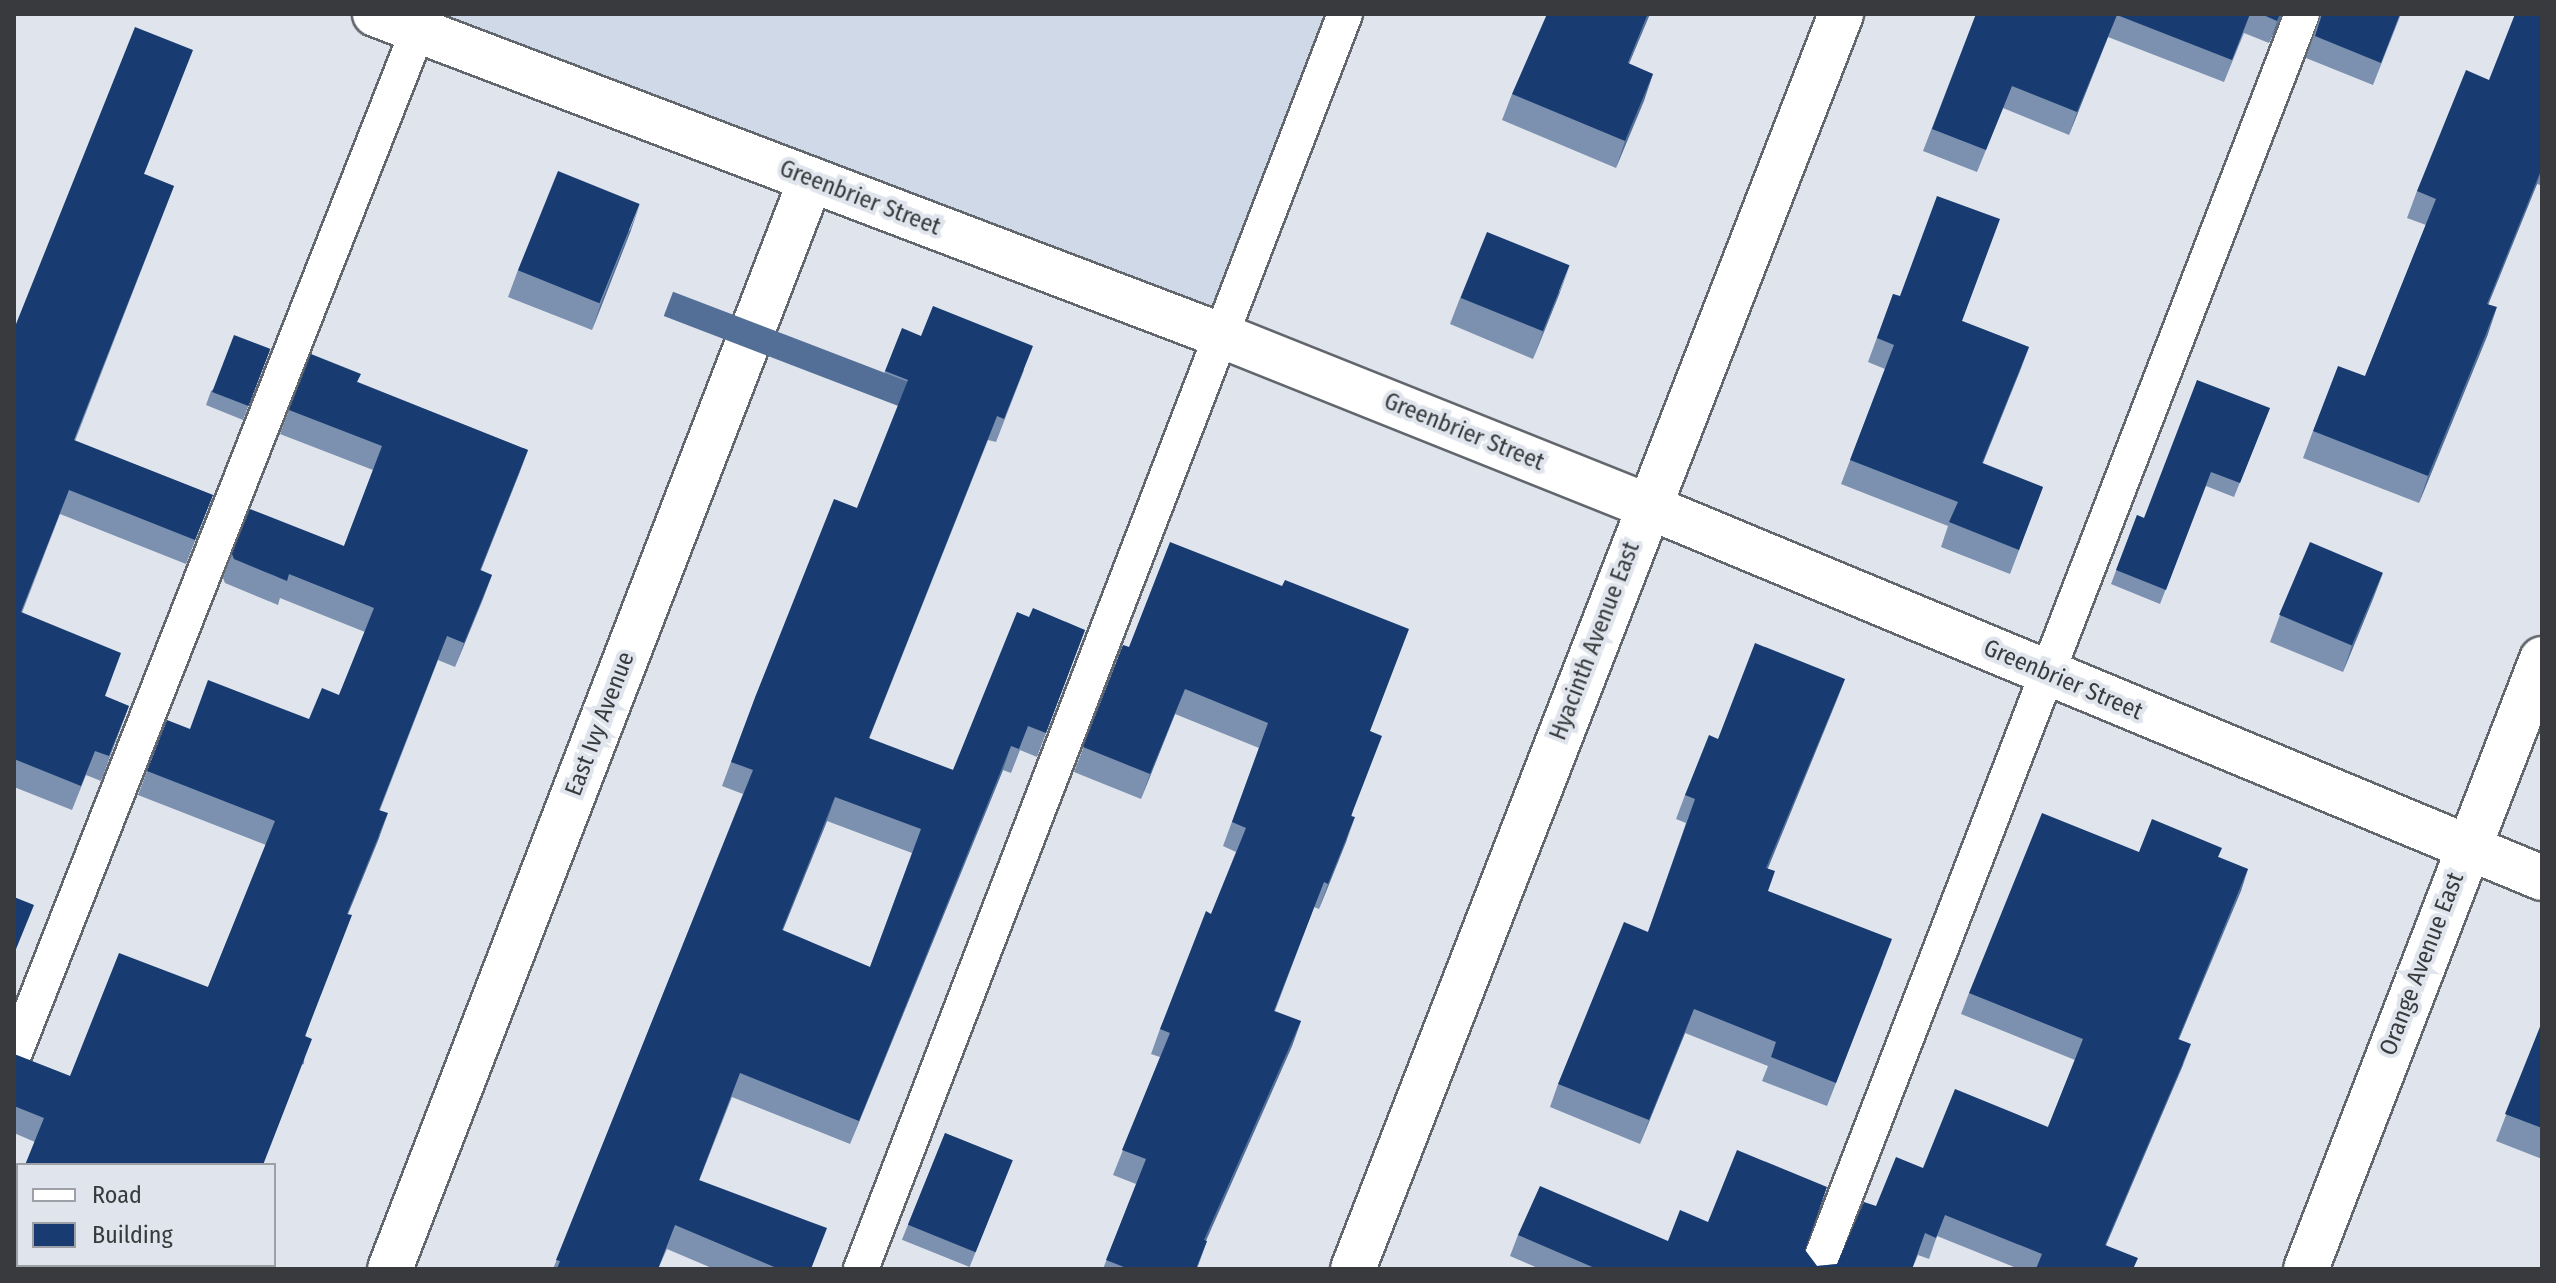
<!DOCTYPE html>
<style>
body{margin:0}
#map{position:relative;width:2556px;height:1283px;overflow:hidden;background:#e0e5ed;font-family:"Fira Sans Condensed",sans-serif}
div>[style]{position:absolute}
.built>*{inset:0;background:#cfd9e7}
.roads{filter:drop-shadow(2px 0 #62666d) drop-shadow(-2px 0 #62666d) drop-shadow(0 2px #62666d) drop-shadow(0 -2px #62666d)}
.lane>*{height:34px;margin:-17px;padding:0 17px;transform-origin:17px;border-radius:17px;background:#fff}
.street>*{height:44px;margin:-22px;padding:0 22px;transform-origin:22px;border-radius:22px;background:#fff}
.wall>*{inset:0;background:#7c90b0;transform-origin:0 0}
.shaded-wall>*{inset:0;background:#546f97;transform-origin:0 0}
.building>*{inset:0;background:#183c72;transform-origin:0 0}
span{translate:-50% -50%;white-space:nowrap;text-align:center;line-height:1.15;-webkit-text-stroke:8px #e0e5ed;paint-order:stroke}
.street-label{font-size:24px;color:#383a3d}
.frame{position:absolute;inset:0;border:16px solid #383a3d;pointer-events:none}
.legend{position:absolute;left:16px;top:1163px;width:260px;height:104px;box-sizing:border-box;background:#e0e5ed;border:2px solid #9da1a7;margin:0;padding:10px 14px;list-style:none;font-size:24px;color:#383a3d}
.legend li{display:flex;align-items:center;gap:16px;height:40px}
.legend b{width:40px;border:2px solid #9da1a7}
</style>
<div id="map">
<div class="built">
<i style="clip-path:polygon(370px 14px,1345px 14px,1220px 335px)"></i>
</div>
<div class="roads">
<div class="lane">
<i style="left:14px;top:1055px;width:1102px;rotate:-68.49deg"></i>
<i style="left:861px;top:1269px;width:1345px;rotate:-68.91deg"></i>
<i style="left:1817px;top:1269px;width:1345px;rotate:-68.87deg"></i>
</div>
<div class="street">
<i style="left:375px;top:14px;width:904px;rotate:20.8deg"></i>
<i style="left:1220px;top:335px;width:460px;rotate:21.8deg"></i>
<i style="left:1647px;top:506px;width:969px;rotate:22.57deg"></i>
<i style="left:390px;top:1269px;width:1168px;rotate:-68.88deg"></i>
<i style="left:1353px;top:1269px;width:1347px;rotate:-68.75deg"></i>
<i style="left:2306px;top:1269px;width:654px;rotate:-68.85deg"></i>
</div>
</div>
<div class="wall">
<i style="clip-path:polygon(1976px 14px,2282px 14px,2269px 43px,2244px 33px,2224px 82px,2108px 37px,2069px 135px,2003px 108px,1977px 172px,1923px 151px)"></i>
<i style="clip-path:polygon(2321px 14px,2401px 14px,2373px 85px,2306px 58px)"></i>
<i style="clip-path:polygon(2542px 14px,2542px 182px,2540px 185px,2537px 184px,2488px 304px,2488px 334px,2419px 503px,2303px 458px,2313px 431px,2365px 376px,2426px 225px,2407px 218px,2417px 191px)"></i>
<i style="clip-path:polygon(1629px 64px,1653px 74px,1616px 168px,1502px 120px,1512px 94px)"></i>
<i style="clip-path:polygon(145px 174px,174px 186px,75px 441px,213px 495px,186px 564px,60px 514px,22px 613px,105px 696px,129px 706px,101px 781px,86px 775px,72px 810px,14px 787px,14px 329px)"></i>
<i style="clip-path:polygon(631px 230px,592px 330px,508px 297px,518px 270px)"></i>
<i style="clip-path:polygon(1560px 292px,1533px 359px,1450px 324px,1460px 298px)"></i>
<i style="clip-path:polygon(1893px 294px,2029px 347px,1983px 463px,2043px 487px,2010px 574px,1941px 547px,1948px 526px,1841px 484px,1885px 369px,1868px 362px)"></i>
<i style="clip-path:polygon(evenodd,921px 336px,1024px 370px,996px 442px,988px 440px,869px 739px,953px 770px,1029px 617px,1085px 630px,1037px 757px,1020px 750px,1011px 773px,1003px 770px,850px 1144px,732px 1097px,699px 1181px,812px 1269px,714px 1269px,667px 1249px,658px 1269px,553px 1269px,743px 794px,722px 786px,756px 695px,857px 508px,899px 404px,876px 395px,885px 371px,921px 336px,827px 821px,912px 853px,870px 967px,783px 930px,827px 821px)"></i>
<i style="clip-path:polygon(270px 349px,243px 420px,206px 405px,211px 391px)"></i>
<i style="clip-path:polygon(358px 382px,528px 450px,481px 570px,492px 575px,455px 667px,438px 660px,380px 810px,379px 838px,348px 914px,305px 1037px,304px 1064px,35px 1142px,14px 1133px,14px 1054px,70px 1076px,208px 987px,266px 845px,138px 795px,147px 771px,190px 729px,309px 719px,339px 695px,365px 632px,280px 598px,278px 605px,225px 583px,223px 578px,232px 554px,344px 546px,373px 470px,280px 434px,289px 410px)"></i>
<i style="clip-path:polygon(2270px 408px,2234px 497px,2206px 486px,2160px 604px,2111px 584px,2137px 515px,2144px 518px)"></i>
<i style="clip-path:polygon(2383px 573px,2343px 672px,2270px 642px,2280px 615px)"></i>
<i style="clip-path:polygon(1123px 645px,1370px 732px,1346px 842px,1319px 909px,1314px 907px,1275px 1011px,1301px 1021px,1292px 1046px,1206px 1241px,1207px 1241px,1197px 1269px,1103px 1269px,1136px 1184px,1113px 1175px,1160px 1057px,1151px 1054px,1160px 1029px,1211px 914px,1236px 852px,1223px 846px,1259px 748px,1175px 714px,1141px 799px,1074px 772px)"></i>
<i style="clip-path:polygon(1845px 679px,1768px 868px,1768px 891px,1883px 963px,1827px 1106px,1762px 1081px,1768px 1066px,1685px 1033px,1640px 1144px,1550px 1107px,1558px 1084px,1648px 932px,1686px 823px,1676px 819px,1685px 795px,1718px 739px)"></i>
<i style="clip-path:polygon(2139px 852px,2219px 857px,2248px 869px,2179px 1039px,2183px 1065px,2106px 1245px,2134px 1269px,2019px 1269px,1937px 1236px,1929px 1259px,1918px 1255px,1912px 1269px,1540px 1269px,1510px 1256px,1518px 1235px,1668px 1241px,1708px 1222px,1805px 1250px,1817px 1266px,1837px 1264px,1876px 1206px,1923px 1168px,2048px 1127px,2075px 1060px,1961px 1014px,1969px 993px)"></i>
<i style="clip-path:polygon(2542px 1022px,2542px 1159px,2496px 1141px)"></i>
<i style="left:945px;top:1133px;width:73px;height:115px;rotate:22deg"></i>
</div>
<div class="shaded-wall">
<i style="clip-path:polygon(1648px 14px,1650px 14px,1618px 90px,1628px 63px)"></i>
<i style="clip-path:polygon(2280px 14px,2282px 14px,2269px 43px)"></i>
<i style="clip-path:polygon(2117px 15px,2108px 37px,2069px 135px,2077px 112px)"></i>
<i style="clip-path:polygon(1653px 74px,1644px 101px,1616px 168px,1625px 141px)"></i>
<i style="clip-path:polygon(2542px 168px,2537px 184px,2478px 330px,2487px 304px)"></i>
<i style="clip-path:polygon(640px 204px,631px 230px,592px 330px,601px 303px)"></i>
<i style="clip-path:polygon(1570px 265px,1560px 292px,1533px 359px,1543px 332px)"></i>
<i style="clip-path:polygon(2497px 307px,2488px 334px,2419px 503px,2428px 476px)"></i>
<i style="clip-path:polygon(2029px 347px,2020px 371px,1973px 487px,1982px 463px)"></i>
<i style="left:997px;top:416px;width:26px;height:347px;rotate:111deg"></i>
<i style="clip-path:polygon(528px 450px,519px 474px,471px 594px,480px 570px)"></i>
<i style="clip-path:polygon(2383px 573px,2373px 599px,2343px 672px,2352px 645px)"></i>
<i style="clip-path:polygon(492px 575px,483px 599px,455px 667px,464px 643px)"></i>
<i style="clip-path:polygon(1845px 679px,1836px 702px,1758px 892px,1766px 868px)"></i>
<i style="clip-path:polygon(1185px 689px,1141px 799px,1150px 774px)"></i>
<i style="clip-path:polygon(1011px 746px,1003px 770px,850px 1144px,859px 1121px)"></i>
<i style="clip-path:polygon(835px 797px,827px 821px,773px 954px,782px 930px)"></i>
<i style="clip-path:polygon(388px 813px,379px 838px,338px 938px,347px 914px)"></i>
<i style="clip-path:polygon(1355px 817px,1346px 842px,1319px 909px,1328px 884px)"></i>
<i style="clip-path:polygon(2248px 869px,2241px 891px,2170px 1060px,2178px 1039px)"></i>
<i style="clip-path:polygon(1694px 1009px,1685px 1033px,1640px 1144px,1649px 1120px)"></i>
<i style="clip-path:polygon(1301px 1021px,1292px 1046px,1195px 1265px,1204px 1240px)"></i>
<i style="clip-path:polygon(2191px 1044px,2183px 1065px,2097px 1266px,2105px 1245px)"></i>
</div>
<div class="building">
<i style="clip-path:polygon(1547px 14px,1648px 14px,1628px 63px,1653px 74px,1625px 141px,1512px 94px)"></i>
<i style="clip-path:polygon(1976px 14px,2250px 14px,2232px 60px,2117px 15px,2077px 112px,2012px 86px,1986px 150px,1932px 129px)"></i>
<i style="clip-path:polygon(2261px 14px,2280px 14px,2277px 21px)"></i>
<i style="clip-path:polygon(2322px 14px,2400px 14px,2381px 63px,2315px 36px)"></i>
<i style="clip-path:polygon(2515px 14px,2542px 14px,2542px 168px,2487px 304px,2497px 307px,2428px 476px,2313px 431px,2338px 366px,2365px 376px,2436px 199px,2417px 191px,2466px 70px,2489px 80px)"></i>
<i style="clip-path:polygon(135px 27px,193px 50px,144px 174px,174px 186px,74px 440px,213px 495px,195px 540px,69px 490px,21px 612px,121px 653px,105px 696px,129px 706px,109px 756px,95px 751px,81px 786px,14px 759px,14px 329px)"></i>
<i style="left:558px;top:171px;width:88px;height:107px;rotate:22deg"></i>
<i style="clip-path:polygon(1937px 196px,2000px 219px,1962px 321px,2029px 347px,1982px 463px,2043px 487px,2019px 550px,1949px 522px,1958px 502px,1850px 460px,1894px 345px,1877px 338px,1893px 294px,1900px 296px)"></i>
<i style="left:1487px;top:232px;width:89px;height:71px;rotate:22deg"></i>
<i style="clip-path:polygon(evenodd,933px 306px,1033px 346px,1004px 419px,997px 416px,869px 738px,953px 770px,1017px 612px,1029px 617px,1033px 608px,1085px 630px,1046px 733px,1028px 726px,1019px 749px,1011px 746px,859px 1121px,740px 1073px,699px 1180px,827px 1228px,811px 1269px,779px 1269px,675px 1225px,658px 1269px,557px 1269px,560px 1261px,556px 1260px,753px 770px,731px 762px,756px 695px,834px 499px,857px 508px,908px 380px,885px 371px,902px 328px,921px 336px,933px 306px,835px 797px,921px 829px,870px 967px,782px 930px,835px 797px)"></i>
<i style="left:234px;top:335px;width:39px;height:61px;rotate:21deg"></i>
<i style="clip-path:polygon(311px 354px,361px 374px,357px 382px,528px 450px,480px 570px,492px 575px,464px 643px,447px 636px,379px 810px,388px 813px,347px 914px,352px 915px,305px 1036px,312px 1039px,263px 1165px,25px 1165px,44px 1118px,14px 1106px,14px 1054px,70px 1076px,119px 953px,208px 987px,275px 821px,147px 771px,167px 720px,190px 729px,208px 680px,309px 719px,322px 688px,339px 695px,374px 608px,289px 574px,287px 581px,234px 559px,232px 554px,250px 509px,344px 546px,382px 446px,289px 410px)"></i>
<i style="clip-path:polygon(2197px 380px,2270px 408px,2240px 483px,2211px 472px,2166px 590px,2116px 570px,2137px 515px,2144px 518px)"></i>
<i style="clip-path:polygon(1170px 542px,1282px 586px,1285px 580px,1409px 629px,1370px 731px,1382px 736px,1351px 816px,1355px 817px,1328px 884px,1324px 882px,1274px 1011px,1301px 1021px,1204px 1240px,1207px 1241px,1196px 1269px,1129px 1269px,1106px 1260px,1146px 1159px,1122px 1150px,1170px 1033px,1160px 1029px,1206px 911px,1211px 914px,1246px 828px,1232px 822px,1268px 723px,1185px 689px,1150px 774px,1083px 747px,1123px 645px,1129px 647px)"></i>
<i style="left:2310px;top:542px;width:79px;height:79px;rotate:23deg"></i>
<i style="clip-path:polygon(1755px 643px,1845px 679px,1766px 868px,1775px 871px,1768px 891px,1892px 939px,1836px 1083px,1771px 1057px,1776px 1042px,1694px 1009px,1649px 1120px,1558px 1084px,1624px 922px,1648px 932px,1695px 799px,1685px 795px,1709px 735px,1718px 739px)"></i>
<i style="clip-path:polygon(2042px 813px,2139px 852px,2152px 819px,2222px 848px,2218px 857px,2248px 869px,2178px 1039px,2191px 1044px,2105px 1245px,2138px 1258px,2133px 1269px,2036px 1269px,2042px 1254px,1945px 1215px,1936px 1238px,1925px 1233px,1912px 1269px,1597px 1269px,1518px 1235px,1540px 1186px,1668px 1241px,1680px 1210px,1708px 1222px,1737px 1150px,1827px 1187px,1805px 1250px,1817px 1266px,1837px 1264px,1864px 1202px,1876px 1206px,1896px 1157px,1923px 1168px,1955px 1089px,2048px 1127px,2083px 1039px,1969px 993px)"></i>
<i style="clip-path:polygon(14px 897px,34px 905px,14px 954px)"></i>
<i style="clip-path:polygon(2542px 1022px,2542px 1128px,2505px 1114px)"></i>
<i style="left:945px;top:1133px;width:73px;height:99px;rotate:22deg"></i>
<i style="clip-path:polygon(18px 1183px,18px 1265px,224px 1265px,222px 1269px,14px 1269px,14px 1193px)"></i>
</div>
<div class="street-label">
<span style="left:860px;top:198px;rotate:21deg">Greenbrier Street</span>
<span style="left:1464px;top:432px;rotate:22deg">Greenbrier Street</span>
<span style="left:1595px;top:641px;rotate:-69deg">Hyacinth Avenue East</span>
<span style="left:2063px;top:680px;rotate:23deg">Greenbrier Street</span>
<span style="left:600px;top:724px;rotate:-69deg">East Ivy Avenue</span>
<span style="left:2422px;top:964px;rotate:-69deg">Orange Avenue East</span>
</div>
<div class="frame"></div>
<ul class="legend">
<li><b style="height:10px;background:#fff"></b>Road</li>
<li><b style="height:22px;background:#183c72"></b>Building</li>
</ul>
</div>
